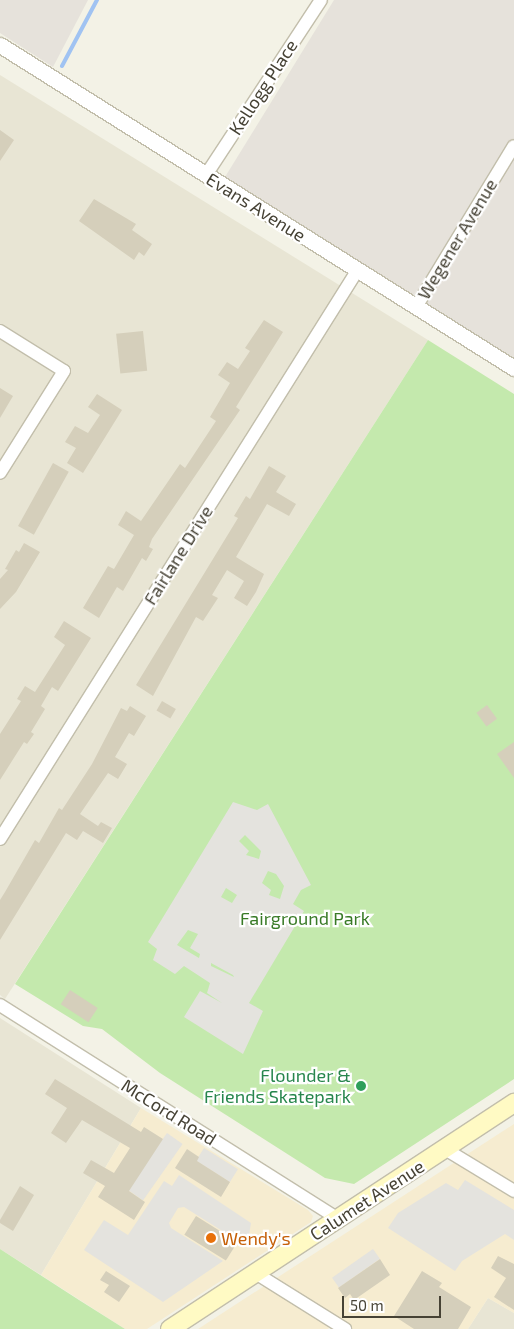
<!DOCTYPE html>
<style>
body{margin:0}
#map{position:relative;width:514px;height:1329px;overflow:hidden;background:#f3f2e6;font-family:"Exo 2",sans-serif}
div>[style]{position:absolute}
.residential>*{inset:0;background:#e8e5d4}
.commercial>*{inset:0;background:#f6ecd0}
.industrial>*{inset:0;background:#e6e2db}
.green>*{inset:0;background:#c4e9ad}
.parking>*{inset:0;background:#e4e3de;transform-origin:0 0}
.stream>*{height:4px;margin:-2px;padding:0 2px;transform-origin:2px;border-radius:2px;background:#a0c3f2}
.building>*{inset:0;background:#d5cfbb;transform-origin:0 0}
.roads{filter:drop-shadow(1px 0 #c2beab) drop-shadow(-1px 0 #c2beab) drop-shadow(0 1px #c2beab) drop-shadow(0 -1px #c2beab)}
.minor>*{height:12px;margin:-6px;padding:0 6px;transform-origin:6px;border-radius:6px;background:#fff}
.tertiary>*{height:15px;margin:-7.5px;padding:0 7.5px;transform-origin:7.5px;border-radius:7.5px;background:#fff}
.secondary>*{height:18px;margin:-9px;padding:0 9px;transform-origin:9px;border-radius:9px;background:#fffac4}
.dots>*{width:14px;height:14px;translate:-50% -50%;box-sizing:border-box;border:2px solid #fff;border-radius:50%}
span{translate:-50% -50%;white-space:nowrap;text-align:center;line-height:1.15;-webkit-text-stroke:4.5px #fff;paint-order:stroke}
.street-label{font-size:18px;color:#464235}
.park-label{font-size:18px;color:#387a26}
.leisure-label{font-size:18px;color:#27864d}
.right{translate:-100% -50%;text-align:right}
.food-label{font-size:18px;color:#c56008}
.left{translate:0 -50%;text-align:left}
.scale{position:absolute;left:342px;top:1296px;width:99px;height:22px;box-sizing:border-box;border:2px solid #464235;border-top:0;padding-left:6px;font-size:15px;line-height:18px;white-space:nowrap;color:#464235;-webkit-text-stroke:4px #fff;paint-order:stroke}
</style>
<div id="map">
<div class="residential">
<i style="clip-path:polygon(0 75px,428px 340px,5px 999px,0 995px)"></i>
<i style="clip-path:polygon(0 1018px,141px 1108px,41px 1275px,0 1249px)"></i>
<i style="clip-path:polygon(488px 1298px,514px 1313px,514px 1329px,468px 1329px)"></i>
</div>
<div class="commercial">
<i style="clip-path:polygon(141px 1108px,308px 1210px,313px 1216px,311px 1222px,147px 1329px,125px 1329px,41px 1275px)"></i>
<i style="clip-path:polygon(514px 1124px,514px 1313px,488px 1298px,468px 1329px,346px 1329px,333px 1321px,328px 1329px,198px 1329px)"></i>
</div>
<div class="industrial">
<i style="clip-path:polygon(0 0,88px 0,53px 67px,0 33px)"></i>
<i style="clip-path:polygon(334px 0,514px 0,514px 360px,225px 177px)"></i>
</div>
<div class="green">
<i style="clip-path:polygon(428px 340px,514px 394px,514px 1079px,354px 1184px,325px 1178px,160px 1073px,102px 1029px,83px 1026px,15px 984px)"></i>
<i style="clip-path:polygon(0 1249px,79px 1300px,125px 1329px,0 1329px)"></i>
</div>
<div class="parking">
<i style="clip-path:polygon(evenodd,233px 802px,257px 810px,268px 804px,311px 885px,301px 890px,293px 904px,304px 911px,249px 1003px,263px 1011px,243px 1054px,184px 1017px,200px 991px,222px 1003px,207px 993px,210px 983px,184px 966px,175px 974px,153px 960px,157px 949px,148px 942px,233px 802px,245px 835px,261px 851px,259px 859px,246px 855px,249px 851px,239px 841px,245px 835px,233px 802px,268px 871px,276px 874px,284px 886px,280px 899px,269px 895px,271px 890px,262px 883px,268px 871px,233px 802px,226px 888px,237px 895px,232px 903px,221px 897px,226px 888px,233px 802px,188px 930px,198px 934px,190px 948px,200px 954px,199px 958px,177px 945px,188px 930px,233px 802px,211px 963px,233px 975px,234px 977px,211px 966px,211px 963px)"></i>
<i style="left:167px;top:1133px;width:19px;height:69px;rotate:35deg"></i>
<i style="left:204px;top:1148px;width:40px;height:15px;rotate:32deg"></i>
<i style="clip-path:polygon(179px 1175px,251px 1223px,249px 1235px,240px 1242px,184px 1207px,178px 1208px,169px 1223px,171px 1228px,223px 1261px,163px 1302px,84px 1250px,104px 1220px,128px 1235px,164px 1181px,172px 1186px)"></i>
<i style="clip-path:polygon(465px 1180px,514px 1210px,514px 1240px,505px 1234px,462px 1261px,455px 1271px,388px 1228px,398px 1213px,446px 1183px,458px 1190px)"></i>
<i style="left:373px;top:1249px;width:12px;height:50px;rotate:55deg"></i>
</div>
<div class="stream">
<i style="left:62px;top:66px;width:75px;rotate:-62.1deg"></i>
</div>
<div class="building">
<i style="clip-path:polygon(0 130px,14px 140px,0 161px)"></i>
<i style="clip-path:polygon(94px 199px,136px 224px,132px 230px,152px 244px,144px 256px,139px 252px,134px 260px,79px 221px)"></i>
<i style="clip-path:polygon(264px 320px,283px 332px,236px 407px,240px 410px,152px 539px,149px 547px,153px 549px,146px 561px,142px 558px,123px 591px,117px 587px,99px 618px,83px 608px,108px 566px,114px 569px,134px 535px,118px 525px,126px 511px,141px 521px,180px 464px,185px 468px,216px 421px,210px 417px,230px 383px,218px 375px,227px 362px,238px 369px,250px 351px,245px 348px)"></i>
<i style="left:143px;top:331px;width:40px;height:27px;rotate:84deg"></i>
<i style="clip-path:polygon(0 388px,13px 396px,0 418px)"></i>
<i style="clip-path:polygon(97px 394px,122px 410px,83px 473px,67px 463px,76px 448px,65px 442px,75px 426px,88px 433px,100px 415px,88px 407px)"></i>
<i style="left:53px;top:463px;width:18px;height:72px;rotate:29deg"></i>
<i style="clip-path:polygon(269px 466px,286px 476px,276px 492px,296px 504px,289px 516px,267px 504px,236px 557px,264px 574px,256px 592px,247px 606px,234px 598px,244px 581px,227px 570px,212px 595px,218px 598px,203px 621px,196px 617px,153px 696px,136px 685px,238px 518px,234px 516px,246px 496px,250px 499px)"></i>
<i style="clip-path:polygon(24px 543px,40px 552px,16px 592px,0 609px,0 579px,8px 570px,5px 569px,16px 550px,19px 552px)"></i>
<i style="clip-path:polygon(64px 621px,91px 638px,58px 691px,52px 687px,41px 706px,45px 709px,31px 732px,34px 734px,27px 744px,24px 742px,0 780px,0 734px,21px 701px,17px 699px,25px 686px,35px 692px,65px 645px,54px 637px)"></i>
<i style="left:162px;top:701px;width:16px;height:11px;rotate:30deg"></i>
<i style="left:487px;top:705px;width:17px;height:13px;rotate:54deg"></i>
<i style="clip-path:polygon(130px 706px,146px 716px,134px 736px,129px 733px,115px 757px,127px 764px,118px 779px,108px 773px,80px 814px,98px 826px,101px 822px,112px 828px,103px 843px,83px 831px,77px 840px,66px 833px,0 940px,0 900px,5px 892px,35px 840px,39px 843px,59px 808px,62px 810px,92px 764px,121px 708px,127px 711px)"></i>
<i style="clip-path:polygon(514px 742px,514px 778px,497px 754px)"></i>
<i style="left:70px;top:990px;width:33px;height:17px;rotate:33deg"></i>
<i style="clip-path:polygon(55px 1079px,141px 1132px,144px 1127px,163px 1139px,129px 1191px,145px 1202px,134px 1220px,98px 1197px,105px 1186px,83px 1173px,91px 1160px,114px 1173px,130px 1148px,82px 1120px,66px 1143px,51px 1133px,67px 1108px,45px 1094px)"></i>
<i style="clip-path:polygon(187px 1149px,199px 1157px,197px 1161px,230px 1182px,221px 1197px,175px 1168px)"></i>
<i style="clip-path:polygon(20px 1186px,34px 1195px,13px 1231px,0 1223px,0 1220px)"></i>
<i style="left:196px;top:1216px;width:49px;height:22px;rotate:32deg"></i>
<i style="clip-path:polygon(498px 1256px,514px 1264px,514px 1310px,494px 1297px,506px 1278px,491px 1268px)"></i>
<i style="clip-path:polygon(380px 1259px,390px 1275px,354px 1300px,350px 1294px,345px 1298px,338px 1288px)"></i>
<i style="clip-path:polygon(106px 1271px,130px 1286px,119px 1302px,104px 1292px,109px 1285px,100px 1280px)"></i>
<i style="clip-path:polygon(422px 1271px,442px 1283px,439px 1287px,471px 1307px,458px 1329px,414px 1329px,394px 1316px)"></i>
</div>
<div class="roads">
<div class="minor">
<i style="left:206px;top:175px;width:209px;rotate:-56.7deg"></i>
<i style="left:416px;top:307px;width:188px;rotate:-58.7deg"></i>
<i style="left:0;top:331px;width:75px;rotate:32deg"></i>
<i style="left:64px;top:371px;width:120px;rotate:122.1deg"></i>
<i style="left:0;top:839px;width:671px;rotate:-57.85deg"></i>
<i style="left:0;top:1005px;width:400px;rotate:32.3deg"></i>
<i style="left:445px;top:1149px;width:81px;rotate:31.3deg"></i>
<i style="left:257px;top:1274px;width:104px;rotate:32deg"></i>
</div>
<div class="tertiary">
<i style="left:0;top:45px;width:607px;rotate:32.15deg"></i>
</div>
<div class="secondary">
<i style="left:170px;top:1329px;width:412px;rotate:-33.3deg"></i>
</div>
</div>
<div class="dots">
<i style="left:361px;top:1086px;background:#2e9e5b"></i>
<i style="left:211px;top:1238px;background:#e8710a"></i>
</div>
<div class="street-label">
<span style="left:263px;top:87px;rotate:-57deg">Kellogg Place</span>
<span style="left:256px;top:207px;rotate:32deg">Evans Avenue</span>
<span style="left:457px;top:239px;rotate:-59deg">Wegener Avenue</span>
<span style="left:178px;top:555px;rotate:-58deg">Fairlane Drive</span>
<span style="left:169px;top:1112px;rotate:32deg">McCord Road</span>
<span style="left:367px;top:1200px;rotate:-33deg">Calumet Avenue</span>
</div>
<div class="park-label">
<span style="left:305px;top:918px">Fairground Park</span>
</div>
<div class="leisure-label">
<span class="right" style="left:351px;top:1086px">Flounder &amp;<br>Friends Skatepark</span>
</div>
<div class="food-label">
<span class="left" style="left:221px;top:1238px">Wendy's</span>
</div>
<div class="scale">50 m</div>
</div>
